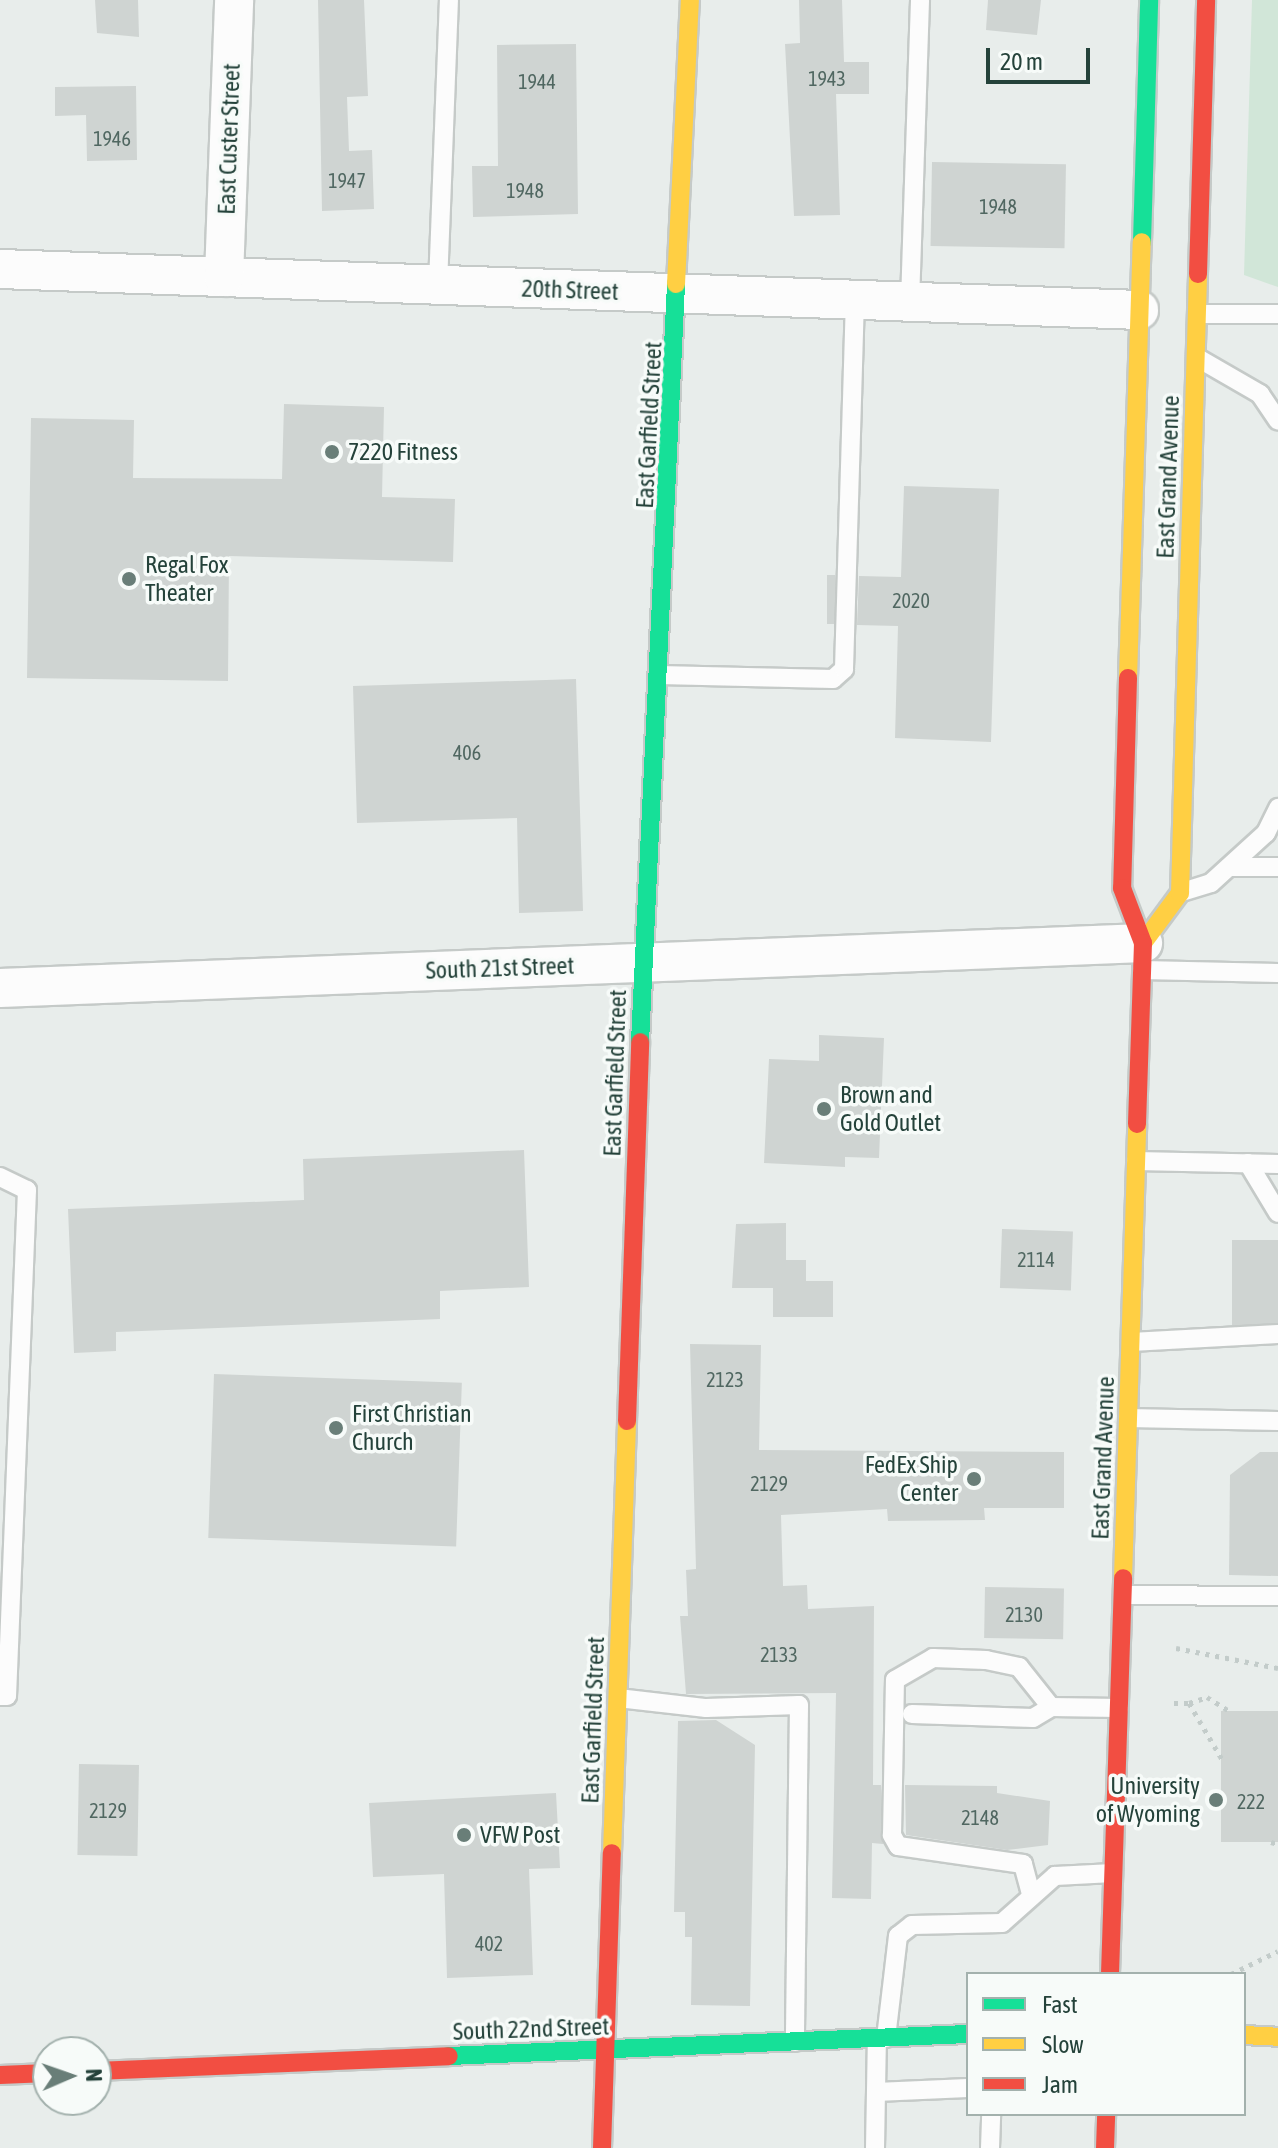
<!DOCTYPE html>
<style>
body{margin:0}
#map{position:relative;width:1278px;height:2148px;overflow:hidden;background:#e8edeb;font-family:"Asap Condensed",sans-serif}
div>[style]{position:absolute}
.green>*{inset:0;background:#d1e6d8}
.building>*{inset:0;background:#cfd4d2;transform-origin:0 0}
.path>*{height:5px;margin-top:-2.5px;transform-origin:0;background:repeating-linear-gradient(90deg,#c3ccca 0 4px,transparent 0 10px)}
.roads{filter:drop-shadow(2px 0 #c5cac8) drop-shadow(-2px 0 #c5cac8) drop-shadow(0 2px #c5cac8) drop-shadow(0 -2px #c5cac8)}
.lane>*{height:18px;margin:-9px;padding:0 9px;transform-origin:9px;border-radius:9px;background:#fcfcfc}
.street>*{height:38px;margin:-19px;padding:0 19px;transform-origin:19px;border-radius:19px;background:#fcfcfc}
.fast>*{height:18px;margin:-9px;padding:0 9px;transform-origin:9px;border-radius:9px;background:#16e098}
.slow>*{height:18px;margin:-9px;padding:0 9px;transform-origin:9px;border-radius:9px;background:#ffcf43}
.jam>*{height:18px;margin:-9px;padding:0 9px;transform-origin:9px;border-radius:9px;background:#f24e42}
.dots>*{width:22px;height:22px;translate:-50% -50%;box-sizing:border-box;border:4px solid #f7fbf9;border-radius:50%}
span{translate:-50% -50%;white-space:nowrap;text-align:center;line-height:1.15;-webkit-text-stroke:7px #f7fbf9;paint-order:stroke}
.number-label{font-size:20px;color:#506761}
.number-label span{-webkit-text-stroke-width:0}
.street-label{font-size:24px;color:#24423a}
.poi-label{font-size:24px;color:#24423a}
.left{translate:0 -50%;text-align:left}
.right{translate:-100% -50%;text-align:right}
.legend{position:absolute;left:966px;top:1972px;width:280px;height:144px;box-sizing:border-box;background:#f7fbf9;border:2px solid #a3b1ad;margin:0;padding:10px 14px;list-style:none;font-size:24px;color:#24423a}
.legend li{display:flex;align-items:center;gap:16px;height:40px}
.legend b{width:40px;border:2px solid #a3b1ad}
.north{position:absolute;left:32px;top:2036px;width:80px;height:80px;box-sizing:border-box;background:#f7fbf9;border:2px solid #a3b1ad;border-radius:50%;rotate:88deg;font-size:22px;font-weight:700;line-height:32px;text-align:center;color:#24423a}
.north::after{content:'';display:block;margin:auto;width:28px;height:36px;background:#697e78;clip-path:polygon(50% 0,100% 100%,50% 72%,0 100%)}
.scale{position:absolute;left:986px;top:48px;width:104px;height:36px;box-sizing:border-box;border:4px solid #24423a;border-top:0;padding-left:10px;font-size:24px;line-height:28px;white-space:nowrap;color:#24423a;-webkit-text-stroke:6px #f7fbf9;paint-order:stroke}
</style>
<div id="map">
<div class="green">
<i style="clip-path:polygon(1252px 0,1278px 0,1278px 287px,1244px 275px)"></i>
</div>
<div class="building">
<i style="clip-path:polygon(95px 0,138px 0,139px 37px,97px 33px)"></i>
<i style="clip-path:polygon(318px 0,364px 0,368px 96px,347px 97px,349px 151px,372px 150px,374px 209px,322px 211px)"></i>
<i style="clip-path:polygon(799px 0,842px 0,844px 62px,869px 62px,869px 94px,836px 94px,840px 215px,794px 216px,785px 44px,800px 43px)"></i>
<i style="clip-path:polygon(988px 0,1041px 0,1037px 35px,986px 30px)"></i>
<i style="clip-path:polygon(576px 44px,578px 214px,473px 217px,472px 166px,498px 166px,497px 45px)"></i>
<i style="clip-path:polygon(136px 86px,137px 160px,87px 161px,86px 115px,55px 116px,55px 87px)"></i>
<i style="left:932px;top:162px;width:134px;height:84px;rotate:1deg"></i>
<i style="clip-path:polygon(284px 404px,384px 407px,382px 497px,455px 499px,453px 562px,229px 556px,228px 681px,27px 678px,31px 418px,134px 420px,133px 478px,282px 479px)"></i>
<i style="clip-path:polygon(904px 486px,999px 489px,991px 742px,895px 738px,898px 626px,857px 625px,859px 576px,901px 577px)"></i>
<i style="left:827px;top:575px;width:8px;height:49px"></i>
<i style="clip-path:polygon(576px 679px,583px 911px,519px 913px,517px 818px,357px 823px,353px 686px)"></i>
<i style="clip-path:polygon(819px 1035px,884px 1038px,879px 1158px,845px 1157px,845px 1167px,764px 1163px,769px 1059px,819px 1061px)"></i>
<i style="clip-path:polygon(524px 1150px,529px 1287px,440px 1291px,440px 1319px,116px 1332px,116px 1351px,74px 1353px,68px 1209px,304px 1200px,303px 1159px)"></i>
<i style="clip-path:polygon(786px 1223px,786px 1260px,806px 1260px,806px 1281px,833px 1281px,833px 1317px,773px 1317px,773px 1288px,732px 1288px,736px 1224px)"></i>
<i style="left:1002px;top:1229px;width:71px;height:59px;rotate:2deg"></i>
<i style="left:1232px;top:1240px;width:46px;height:85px"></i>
<i style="clip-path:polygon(690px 1344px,761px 1345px,759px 1450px,1064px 1452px,1064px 1508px,984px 1508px,985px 1520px,888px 1521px,887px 1509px,781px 1515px,783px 1586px,807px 1585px,808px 1609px,874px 1606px,873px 1785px,881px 1785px,883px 1844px,872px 1843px,871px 1899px,832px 1898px,836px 1693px,686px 1694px,680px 1616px,688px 1616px,686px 1570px,696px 1569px)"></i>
<i style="left:214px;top:1374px;width:248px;height:164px;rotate:2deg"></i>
<i style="clip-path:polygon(1260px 1452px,1278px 1452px,1278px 1576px,1229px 1575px,1230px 1475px)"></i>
<i style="left:985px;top:1587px;width:79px;height:51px;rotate:1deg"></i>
<i style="left:1278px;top:1711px;width:131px;height:57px;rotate:90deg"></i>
<i style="clip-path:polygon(716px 1720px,755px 1745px,750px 2006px,691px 2005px,692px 1937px,685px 1937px,685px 1912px,674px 1912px,678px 1721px)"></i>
<i style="left:79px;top:1764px;width:60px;height:91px;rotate:1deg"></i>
<i style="clip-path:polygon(905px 1785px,997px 1786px,997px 1793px,1050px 1801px,1048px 1845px,1007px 1850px,906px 1835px)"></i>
<i style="clip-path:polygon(556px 1793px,560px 1868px,529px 1869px,533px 1975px,447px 1978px,444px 1874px,373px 1877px,369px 1803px)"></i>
</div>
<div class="path">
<i style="left:1176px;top:1648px;width:104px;rotate:11.1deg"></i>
<i style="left:1174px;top:1703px;width:15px"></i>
<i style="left:1189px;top:1703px;width:67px;rotate:59.6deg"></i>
<i style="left:1189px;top:1703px;width:19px;rotate:-18deg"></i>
<i style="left:1207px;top:1697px;width:28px;rotate:32deg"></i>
<i style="left:1271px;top:1842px;width:7px;rotate:16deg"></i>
<i style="left:1231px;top:1974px;width:52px;rotate:-26.1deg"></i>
</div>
<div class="roads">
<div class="lane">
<i style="left:438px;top:285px;width:285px;rotate:-87.8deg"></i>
<i style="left:910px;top:302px;width:302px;rotate:-88.1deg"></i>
<i style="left:1197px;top:314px;width:81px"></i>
<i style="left:1196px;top:357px;width:74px;rotate:30deg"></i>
<i style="left:1260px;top:394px;width:32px;rotate:56deg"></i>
<i style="left:659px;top:675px;width:174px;rotate:1.3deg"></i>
<i style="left:833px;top:679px;width:15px;rotate:-42deg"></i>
<i style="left:844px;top:669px;width:369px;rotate:-88.3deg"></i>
<i style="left:1229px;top:867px;width:49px"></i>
<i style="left:1182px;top:892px;width:30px;rotate:-17deg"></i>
<i style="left:1211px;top:883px;width:74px;rotate:-42.3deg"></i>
<i style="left:1266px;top:833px;width:28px;rotate:-64deg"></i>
<i style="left:1142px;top:970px;width:136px;rotate:1.3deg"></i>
<i style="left:1136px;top:1161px;width:142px;rotate:1.2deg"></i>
<i style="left:1248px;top:1163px;width:58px;rotate:59deg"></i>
<i style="left:0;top:1177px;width:30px;rotate:26deg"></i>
<i style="left:27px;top:1190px;width:506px;rotate:92.26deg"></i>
<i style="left:7px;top:1696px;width:7px;rotate:180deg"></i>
<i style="left:1131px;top:1342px;width:147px;rotate:-3.1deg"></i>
<i style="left:1128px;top:1418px;width:150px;rotate:1.1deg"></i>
<i style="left:1123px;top:1595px;width:155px;rotate:0.4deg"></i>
<i style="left:618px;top:1698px;width:89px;rotate:6.5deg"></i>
<i style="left:706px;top:1708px;width:93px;rotate:-1.8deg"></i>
<i style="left:799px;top:1705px;width:337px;rotate:90.7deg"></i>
<i style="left:912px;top:1714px;width:121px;rotate:1.9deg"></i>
<i style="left:1033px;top:1718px;width:21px;rotate:-31deg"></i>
<i style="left:1051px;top:1707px;width:68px;rotate:0.8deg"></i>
<i style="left:1031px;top:1894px;width:31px;rotate:-105deg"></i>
<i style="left:1023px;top:1864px;width:126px;rotate:-171.8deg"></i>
<i style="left:898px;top:1846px;width:13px;rotate:-119deg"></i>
<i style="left:892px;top:1835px;width:155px;rotate:-88.9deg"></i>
<i style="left:895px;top:1680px;width:44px;rotate:-30.1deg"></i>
<i style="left:933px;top:1658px;width:53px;rotate:2.2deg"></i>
<i style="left:986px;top:1660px;width:34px;rotate:12deg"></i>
<i style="left:1019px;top:1667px;width:51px;rotate:51.3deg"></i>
<i style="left:886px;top:2038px;width:103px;rotate:-83.3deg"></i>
<i style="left:898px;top:1936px;width:18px;rotate:-38deg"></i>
<i style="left:912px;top:1925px;width:90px;rotate:-1.3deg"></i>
<i style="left:1002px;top:1923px;width:71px;rotate:-41.6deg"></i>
<i style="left:1055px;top:1876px;width:58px;rotate:-3deg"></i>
<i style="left:876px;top:2092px;width:92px;rotate:-2.5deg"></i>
<i style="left:875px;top:2148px;width:110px;rotate:-89deg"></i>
<i style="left:990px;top:2148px;width:34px;rotate:-88deg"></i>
</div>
<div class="street">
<i style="left:0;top:269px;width:1140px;rotate:2.06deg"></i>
<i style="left:224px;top:277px;width:277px;rotate:-87.9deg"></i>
<i style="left:0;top:988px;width:1144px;rotate:-2.25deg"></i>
</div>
<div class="fast">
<i style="left:1142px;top:242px;width:242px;rotate:-88.3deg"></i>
<i style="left:640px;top:1042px;width:759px;rotate:-87.28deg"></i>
<i style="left:449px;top:2056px;width:519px;rotate:-2.43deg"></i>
</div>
<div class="slow">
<i style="left:676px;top:284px;width:284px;rotate:-87.2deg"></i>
<i style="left:1128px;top:678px;width:436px;rotate:-88.2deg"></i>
<i style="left:1143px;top:943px;width:62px;rotate:-53.5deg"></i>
<i style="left:1180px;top:893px;width:619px;rotate:-88.33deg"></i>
<i style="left:1123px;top:1578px;width:454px;rotate:-88.2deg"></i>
<i style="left:612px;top:1853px;width:432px;rotate:-88deg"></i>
<i style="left:1244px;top:2035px;width:34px;rotate:3deg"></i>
</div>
<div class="jam">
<i style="left:1198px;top:274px;width:274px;rotate:-88.3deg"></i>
<i style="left:1128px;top:678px;width:210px;rotate:91.6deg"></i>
<i style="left:1122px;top:888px;width:59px;rotate:69.1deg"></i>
<i style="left:1143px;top:943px;width:181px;rotate:91.9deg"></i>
<i style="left:627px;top:1421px;width:379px;rotate:-88deg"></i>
<i style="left:1110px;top:1974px;width:396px;rotate:-88.1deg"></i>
<i style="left:96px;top:2071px;width:353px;rotate:-2.4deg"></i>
<i style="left:0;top:2075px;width:48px;rotate:-2.4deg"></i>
<i style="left:602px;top:2148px;width:295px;rotate:-88.1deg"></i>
<i style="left:1105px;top:2148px;width:34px;rotate:-88deg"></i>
</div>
</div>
<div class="dots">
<i style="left:332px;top:452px;background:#697e78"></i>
<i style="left:129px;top:579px;background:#697e78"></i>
<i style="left:824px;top:1109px;background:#697e78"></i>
<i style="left:336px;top:1428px;background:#697e78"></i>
<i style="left:974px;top:1479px;background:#697e78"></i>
<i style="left:1216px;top:1800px;background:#697e78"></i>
<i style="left:464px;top:1835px;background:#697e78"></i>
</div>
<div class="number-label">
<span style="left:827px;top:78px">1943</span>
<span style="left:537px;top:81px">1944</span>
<span style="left:112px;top:138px">1946</span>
<span style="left:347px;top:180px">1947</span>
<span style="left:525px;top:190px">1948</span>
<span style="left:998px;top:206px">1948</span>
<span style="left:911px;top:600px">2020</span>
<span style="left:467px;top:752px">406</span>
<span style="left:1036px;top:1259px">2114</span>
<span style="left:725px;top:1379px">2123</span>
<span style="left:769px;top:1483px">2129</span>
<span style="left:1024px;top:1614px">2130</span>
<span style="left:779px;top:1654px">2133</span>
<span style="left:1251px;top:1801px">222</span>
<span style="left:108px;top:1810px">2129</span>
<span style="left:980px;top:1817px">2148</span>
<span style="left:489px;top:1943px">402</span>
</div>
<div class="street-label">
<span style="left:229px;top:139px;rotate:-88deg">East Custer Street</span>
<span style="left:570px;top:290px;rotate:2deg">20th Street</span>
<span style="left:649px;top:425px;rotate:-87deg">East Garfield Street</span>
<span style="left:1168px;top:477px;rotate:-88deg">East Grand Avenue</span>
<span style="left:500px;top:968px;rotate:-2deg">South 21st Street</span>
<span style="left:615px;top:1073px;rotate:-88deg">East Garfield Street</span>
<span style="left:1103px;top:1458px;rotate:-88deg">East Grand Avenue</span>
<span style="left:593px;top:1720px;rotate:-88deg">East Garfield Street</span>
<span style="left:531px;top:2029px;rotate:-2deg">South 22nd Street</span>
</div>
<div class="poi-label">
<span class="left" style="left:348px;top:452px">7220 Fitness</span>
<span class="left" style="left:145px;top:579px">Regal Fox<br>Theater</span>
<span class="left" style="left:840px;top:1109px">Brown and<br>Gold Outlet</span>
<span class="left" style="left:352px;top:1428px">First Christian<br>Church</span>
<span class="right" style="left:958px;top:1479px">FedEx Ship<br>Center</span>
<span class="right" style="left:1200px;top:1800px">University<br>of Wyoming</span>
<span class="left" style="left:480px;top:1835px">VFW Post</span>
</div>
<ul class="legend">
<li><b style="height:10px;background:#16e098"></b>Fast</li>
<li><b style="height:10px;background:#ffcf43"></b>Slow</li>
<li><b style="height:10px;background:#f24e42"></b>Jam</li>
</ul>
<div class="north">N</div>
<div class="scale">20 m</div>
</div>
